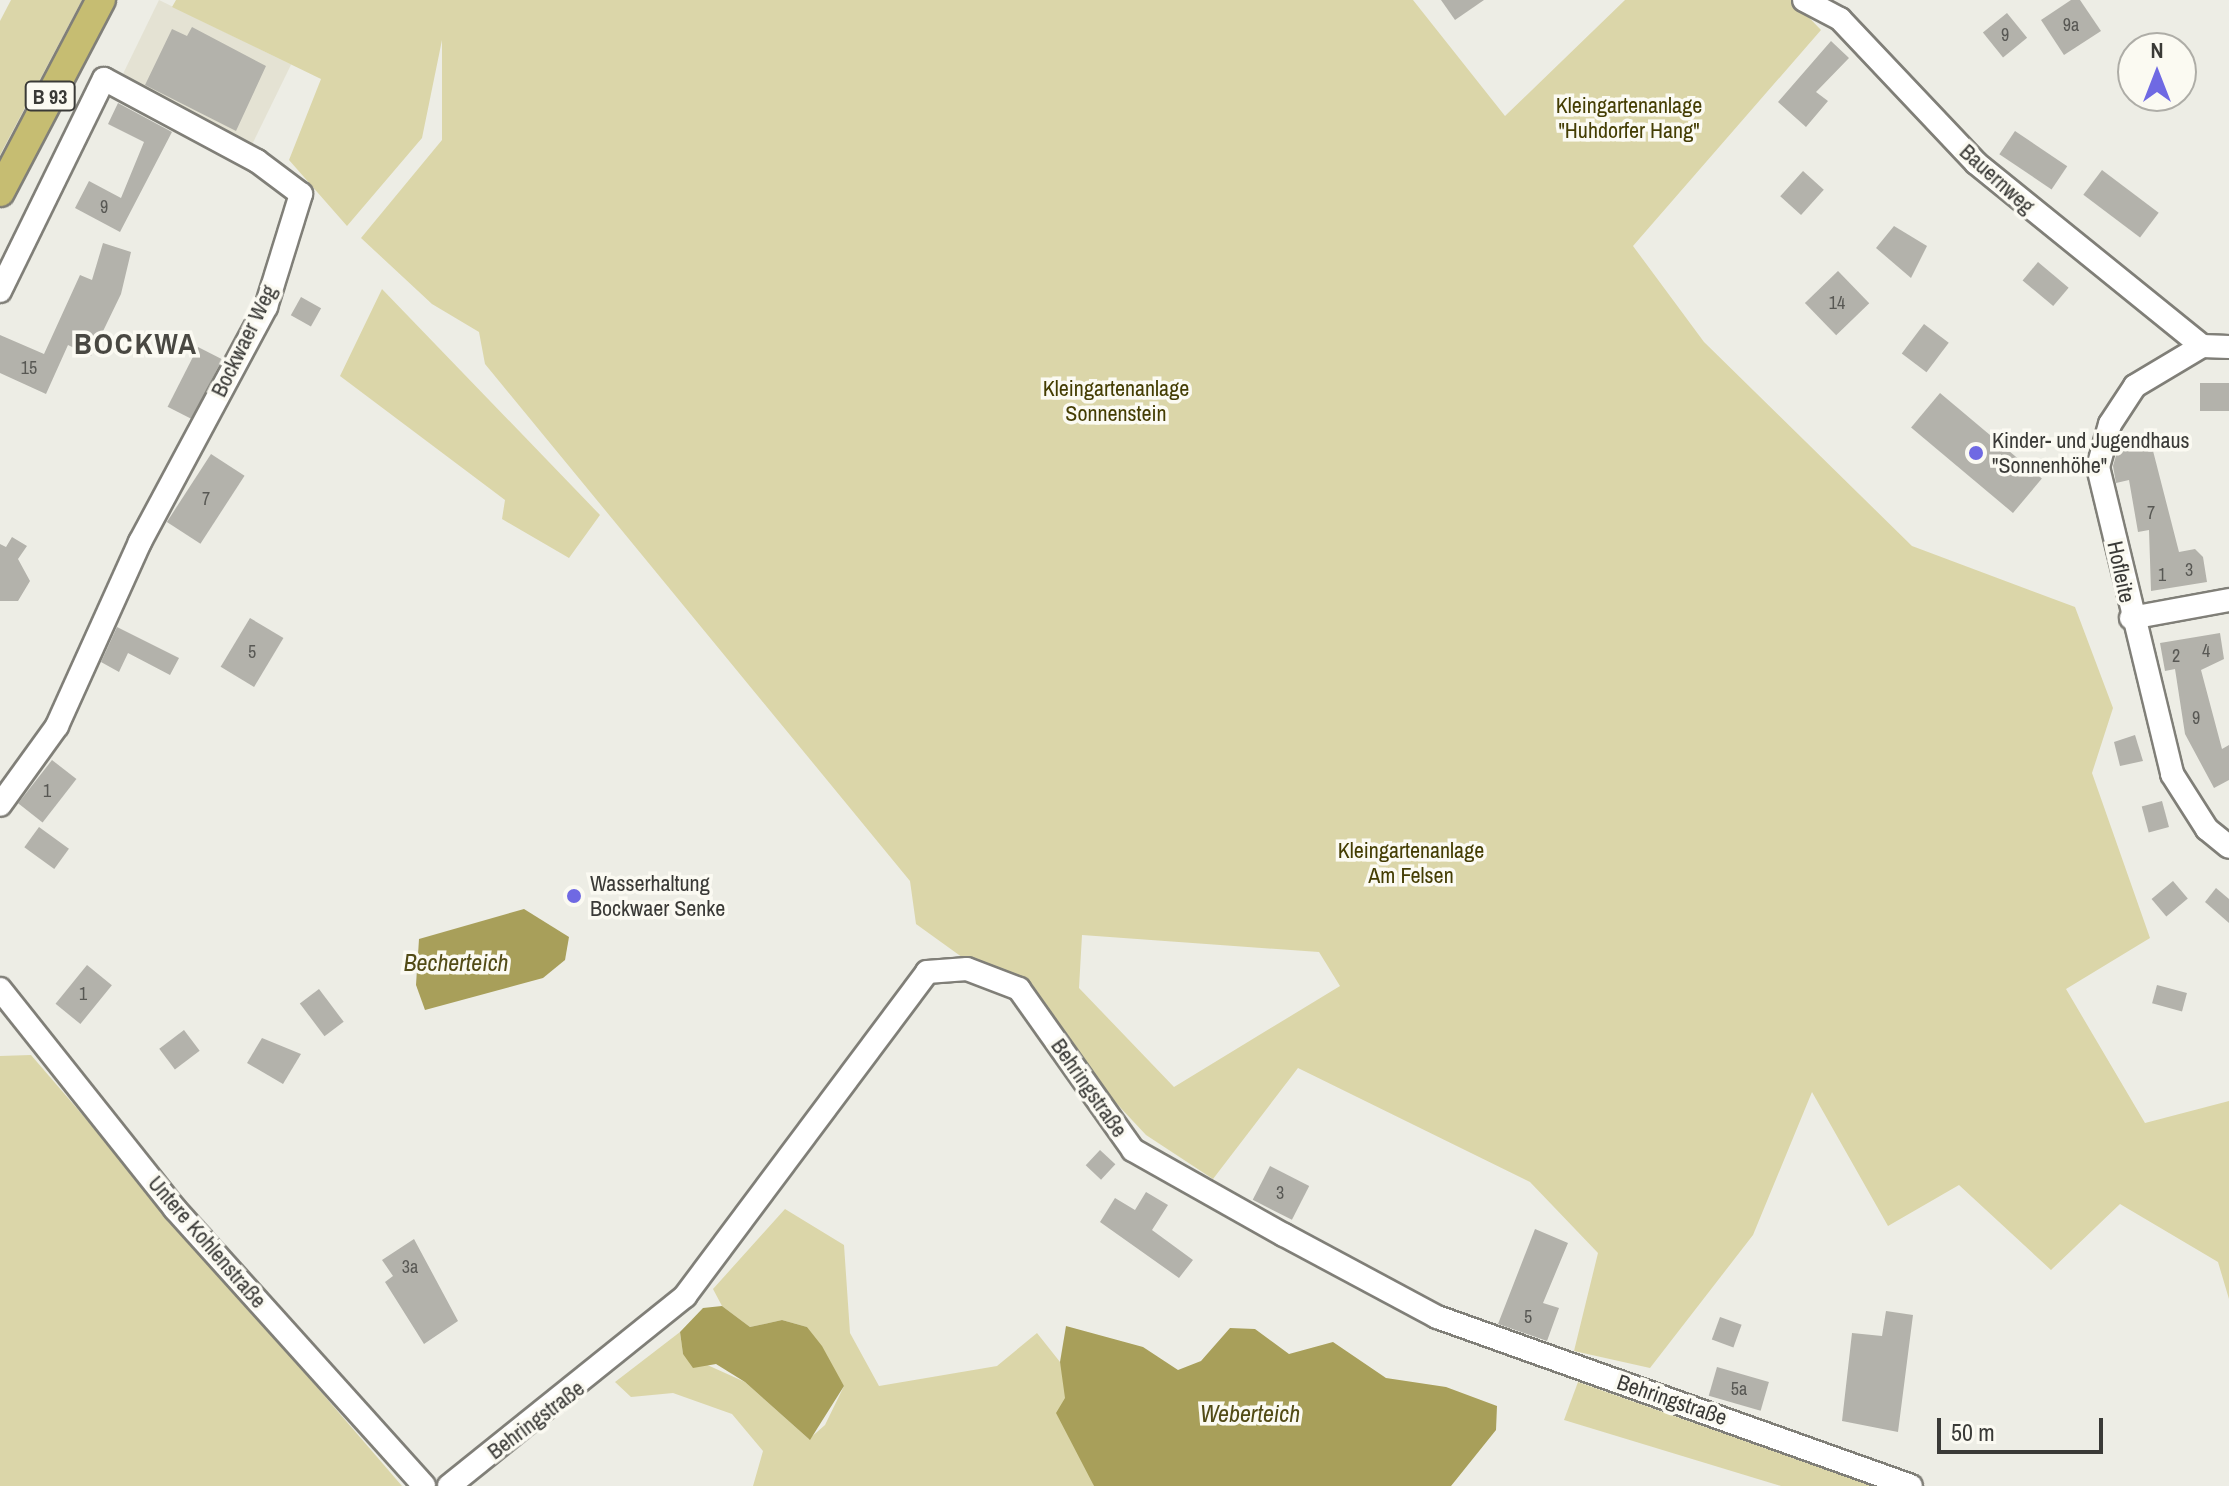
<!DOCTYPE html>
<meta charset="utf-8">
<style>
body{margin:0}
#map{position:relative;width:2229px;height:1486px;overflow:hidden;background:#edede5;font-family:"Archivo Narrow",sans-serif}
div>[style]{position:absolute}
.built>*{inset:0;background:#e4e2d3;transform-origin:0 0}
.green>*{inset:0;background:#dbd6a9}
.water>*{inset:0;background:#a89f5a}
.building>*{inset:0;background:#b3b2ab;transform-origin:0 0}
.roads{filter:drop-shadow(2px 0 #807f78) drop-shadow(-2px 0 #807f78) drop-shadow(0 2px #807f78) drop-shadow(0 -2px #807f78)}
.minor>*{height:22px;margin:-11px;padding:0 11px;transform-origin:11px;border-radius:11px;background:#fff}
.major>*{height:28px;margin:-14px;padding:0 14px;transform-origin:14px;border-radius:14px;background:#c6bd72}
.dots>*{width:22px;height:22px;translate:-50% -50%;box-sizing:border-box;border:4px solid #fbfaf2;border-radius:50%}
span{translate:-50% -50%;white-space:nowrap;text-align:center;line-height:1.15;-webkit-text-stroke:7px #fbfaf2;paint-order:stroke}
.number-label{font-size:18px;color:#585854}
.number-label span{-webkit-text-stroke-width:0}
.shield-label span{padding:2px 6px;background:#fbfaf2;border:2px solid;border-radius:6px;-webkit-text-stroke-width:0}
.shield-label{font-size:20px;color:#3a3a37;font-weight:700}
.park-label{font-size:22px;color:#443d03}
.street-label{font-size:22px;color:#3a3a37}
.poi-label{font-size:22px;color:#3a3a37}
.left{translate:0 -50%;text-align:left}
.water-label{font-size:24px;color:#524b16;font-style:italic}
.district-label{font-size:30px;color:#494842;font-weight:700;letter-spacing:2px}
.north{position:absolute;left:2117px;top:32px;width:80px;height:80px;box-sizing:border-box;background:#fbfaf2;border:2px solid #aeada7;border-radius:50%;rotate:0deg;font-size:22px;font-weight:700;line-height:32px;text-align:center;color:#3a3a37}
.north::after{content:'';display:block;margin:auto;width:28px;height:36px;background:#6f69e3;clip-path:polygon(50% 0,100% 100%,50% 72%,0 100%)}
.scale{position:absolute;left:1937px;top:1418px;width:166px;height:36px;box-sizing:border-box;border:4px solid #3a3a37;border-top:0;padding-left:10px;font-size:24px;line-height:28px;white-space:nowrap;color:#3a3a37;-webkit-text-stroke:6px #fbfaf2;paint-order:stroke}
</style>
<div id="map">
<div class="built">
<i style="left:159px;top:0;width:147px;height:92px;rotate:26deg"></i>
</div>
<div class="green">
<i style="clip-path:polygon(11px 0,82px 0,0 155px,0 21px)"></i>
<i style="clip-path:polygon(evenodd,176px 0,1413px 0,1505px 116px,1625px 0,1792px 0,1821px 30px,1633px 246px,1704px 342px,1912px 546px,2075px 607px,2113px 708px,2092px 773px,2150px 938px,2066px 989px,2145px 1123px,2229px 1101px,2229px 1299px,2218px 1262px,2120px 1204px,2051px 1270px,1959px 1185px,1888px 1226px,1812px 1092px,1753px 1235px,1650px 1368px,1574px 1351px,1598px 1253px,1530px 1182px,1298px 1068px,1213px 1179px,1146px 1135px,1016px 996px,916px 924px,910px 881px,485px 364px,479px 332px,432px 304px,361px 238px,442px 140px,442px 40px,422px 138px,347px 226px,289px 160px,321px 79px,172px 7px,176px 0,1082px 935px,1319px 952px,1340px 986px,1174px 1087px,1079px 988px,1082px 935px)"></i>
<i style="clip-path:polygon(382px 289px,600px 515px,569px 558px,502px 519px,505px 500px,340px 376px)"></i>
<i style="clip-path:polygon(31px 1055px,402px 1486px,0 1486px,0 1056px)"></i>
<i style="clip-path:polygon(785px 1209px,844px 1245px,850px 1333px,879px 1386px,997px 1366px,1037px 1333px,1060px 1362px,1094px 1486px,753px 1486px,763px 1451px,732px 1414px,673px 1393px,631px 1397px,615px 1382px,680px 1332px,683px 1354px,745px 1382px,809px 1439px,825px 1425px,844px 1386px,807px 1327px,782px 1320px,750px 1327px,722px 1306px,713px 1289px)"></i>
<i style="clip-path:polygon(1578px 1382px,1872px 1486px,1781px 1486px,1564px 1420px)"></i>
</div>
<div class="water">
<i style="clip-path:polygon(524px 909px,569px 937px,565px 960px,543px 978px,425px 1010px,416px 985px,419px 939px)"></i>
<i style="clip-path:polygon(722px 1306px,750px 1327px,782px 1320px,807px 1327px,822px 1346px,844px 1386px,810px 1440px,745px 1382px,716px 1364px,693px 1368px,683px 1354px,680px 1332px,703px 1308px)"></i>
<i style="clip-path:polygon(1066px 1326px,1143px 1347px,1178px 1370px,1201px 1361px,1230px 1328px,1255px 1329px,1289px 1354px,1333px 1342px,1386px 1378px,1446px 1387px,1497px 1406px,1496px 1430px,1451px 1486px,1094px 1486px,1056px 1413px,1065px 1398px,1060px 1362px)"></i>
</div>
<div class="building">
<i style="clip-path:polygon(1441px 0,1484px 0,1455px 20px)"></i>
<i style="clip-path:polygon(2071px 0,2080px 0,2101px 31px,2064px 55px,2041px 20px)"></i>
<i style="left:2007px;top:13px;width:32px;height:31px;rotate:51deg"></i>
<i style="clip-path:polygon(192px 27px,266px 66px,236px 131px,145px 85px,172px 29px,187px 36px)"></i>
<i style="clip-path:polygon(1831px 41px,1849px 58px,1816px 92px,1828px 101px,1806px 127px,1778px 102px)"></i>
<i style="clip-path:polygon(118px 103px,172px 132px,120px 232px,75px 208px,89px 181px,121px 198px,144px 142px,108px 124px)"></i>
<i style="left:2015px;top:131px;width:63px;height:28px;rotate:34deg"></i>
<i style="left:2102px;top:170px;width:71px;height:31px;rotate:37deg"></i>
<i style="left:1803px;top:171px;width:28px;height:34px;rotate:42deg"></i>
<i style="clip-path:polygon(1894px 226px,1927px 246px,1911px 278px,1876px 248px)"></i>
<i style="clip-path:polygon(103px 243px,131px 252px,121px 294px,91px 356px,68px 345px,46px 394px,0 373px,0 335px,44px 354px,80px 275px,92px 280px)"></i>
<i style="left:2038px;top:262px;width:40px;height:24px;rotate:40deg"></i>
<i style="left:1838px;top:271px;width:45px;height:46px;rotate:46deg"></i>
<i style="left:301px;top:297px;width:23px;height:21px;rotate:29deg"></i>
<i style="left:1924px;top:324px;width:31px;height:37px;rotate:37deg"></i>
<i style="left:198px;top:347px;width:27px;height:67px;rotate:27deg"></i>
<i style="left:2229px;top:383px;width:28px;height:29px;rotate:90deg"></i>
<i style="left:1940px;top:393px;width:133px;height:45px;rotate:40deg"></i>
<i style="clip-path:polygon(2151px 443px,2179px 552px,2195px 549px,2203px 557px,2207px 582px,2151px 591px,2149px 530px,2138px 532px,2129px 480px,2116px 483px,2113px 466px,2119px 445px)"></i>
<i style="left:211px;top:454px;width:40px;height:81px;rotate:33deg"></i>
<i style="clip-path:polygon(12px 537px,27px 546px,18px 559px,30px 581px,18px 601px,0 601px,0 544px,6px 547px)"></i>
<i style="left:250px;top:618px;width:39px;height:57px;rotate:31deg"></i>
<i style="clip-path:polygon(117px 627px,179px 658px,170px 675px,128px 653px,119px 672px,101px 662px)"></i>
<i style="clip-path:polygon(2220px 633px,2224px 659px,2201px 670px,2222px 749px,2229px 745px,2229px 780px,2214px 788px,2185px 734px,2175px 669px,2165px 671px,2160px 643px)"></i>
<i style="clip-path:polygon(2135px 735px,2143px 761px,2120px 766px,2114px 742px)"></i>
<i style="left:52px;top:760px;width:31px;height:55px;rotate:38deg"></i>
<i style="left:2162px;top:801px;width:27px;height:21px;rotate:75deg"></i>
<i style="left:39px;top:827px;width:37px;height:25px;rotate:36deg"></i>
<i style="left:2173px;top:881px;width:23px;height:28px;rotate:50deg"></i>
<i style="clip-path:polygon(2216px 888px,2229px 899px,2229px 923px,2205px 902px)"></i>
<i style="left:87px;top:965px;width:32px;height:50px;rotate:39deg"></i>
<i style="left:2157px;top:985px;width:31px;height:19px;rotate:15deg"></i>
<i style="left:319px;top:989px;width:41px;height:24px;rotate:53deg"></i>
<i style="left:184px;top:1030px;width:26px;height:31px;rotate:53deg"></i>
<i style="clip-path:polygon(262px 1038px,301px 1054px,283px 1084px,247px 1063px)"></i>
<i style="left:1100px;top:1150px;width:21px;height:21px;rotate:43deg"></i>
<i style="left:1270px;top:1166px;width:44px;height:38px;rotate:27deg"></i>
<i style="clip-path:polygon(1146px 1192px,1168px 1205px,1152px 1230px,1193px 1260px,1179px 1278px,1100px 1222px,1115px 1198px,1135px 1210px)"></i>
<i style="clip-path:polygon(1535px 1229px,1568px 1243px,1543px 1303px,1559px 1308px,1547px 1341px,1498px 1324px)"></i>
<i style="clip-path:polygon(414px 1239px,458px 1321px,424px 1344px,385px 1282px,393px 1276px,382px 1260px)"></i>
<i style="clip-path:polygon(1886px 1311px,1913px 1315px,1898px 1432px,1842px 1421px,1852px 1333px,1882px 1336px)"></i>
<i style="left:1720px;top:1317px;width:23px;height:24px;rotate:20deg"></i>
<i style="left:1717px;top:1367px;width:54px;height:30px;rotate:16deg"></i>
</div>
<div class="roads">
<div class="minor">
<i style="left:1804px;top:0;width:41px;rotate:27.8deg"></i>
<i style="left:1840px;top:19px;width:198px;rotate:46.6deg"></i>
<i style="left:1976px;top:163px;width:291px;rotate:39deg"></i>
<i style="left:0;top:291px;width:236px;rotate:-63.9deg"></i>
<i style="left:104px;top:79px;width:174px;rotate:28.2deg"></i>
<i style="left:257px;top:161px;width:55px;rotate:36.9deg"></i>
<i style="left:301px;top:194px;width:118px;rotate:107.2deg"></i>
<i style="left:266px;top:307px;width:267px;rotate:118.2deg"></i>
<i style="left:140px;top:542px;width:202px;rotate:114.3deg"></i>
<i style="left:57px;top:726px;width:97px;rotate:125.8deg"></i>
<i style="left:2229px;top:347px;width:27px;rotate:-178deg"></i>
<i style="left:2202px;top:346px;width:78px;rotate:149.2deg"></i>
<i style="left:2135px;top:386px;width:45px;rotate:123.3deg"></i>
<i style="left:2110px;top:424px;width:45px;rotate:105.6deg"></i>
<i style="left:2098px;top:467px;width:316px;rotate:76.4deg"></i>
<i style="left:2172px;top:774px;width:65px;rotate:57.5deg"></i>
<i style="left:2207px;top:829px;width:28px;rotate:39deg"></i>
<i style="left:2131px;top:618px;width:100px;rotate:-10.4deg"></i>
<i style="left:0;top:989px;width:281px;rotate:51.5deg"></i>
<i style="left:175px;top:1209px;width:372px;rotate:48deg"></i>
<i style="left:449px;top:1486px;width:303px;rotate:-38.8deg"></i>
<i style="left:685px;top:1296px;width:404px;rotate:-53.2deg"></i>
<i style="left:927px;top:972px;width:40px;rotate:-4.3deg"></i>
<i style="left:967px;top:969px;width:56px;rotate:21deg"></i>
<i style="left:1019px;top:989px;width:197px;rotate:54.7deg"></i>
<i style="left:1133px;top:1150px;width:173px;rotate:29.4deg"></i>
<i style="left:1284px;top:1235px;width:174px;rotate:28.2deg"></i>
<i style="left:1437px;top:1317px;width:503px;rotate:19.62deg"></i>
</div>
<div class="major">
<i style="left:0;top:192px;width:217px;rotate:-62.3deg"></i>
</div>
</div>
<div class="dots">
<i style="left:1976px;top:453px;background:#6f69e3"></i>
<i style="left:574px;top:896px;background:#6f69e3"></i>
</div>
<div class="number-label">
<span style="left:2071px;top:25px">9a</span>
<span style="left:2005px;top:35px">9</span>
<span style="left:104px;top:207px">9</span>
<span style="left:1837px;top:303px">14</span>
<span style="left:29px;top:368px">15</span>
<span style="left:206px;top:499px">7</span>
<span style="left:2151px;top:513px">7</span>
<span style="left:2189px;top:570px">3</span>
<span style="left:2162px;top:575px">1</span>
<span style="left:2206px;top:651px">4</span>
<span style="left:252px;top:652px">5</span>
<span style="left:2176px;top:656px">2</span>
<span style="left:2196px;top:718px">9</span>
<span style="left:47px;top:791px">1</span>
<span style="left:83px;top:994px">1</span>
<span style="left:1280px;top:1193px">3</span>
<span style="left:410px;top:1267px">3a</span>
<span style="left:1528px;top:1317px">5</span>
<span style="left:1739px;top:1389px">5a</span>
</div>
<div class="shield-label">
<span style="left:50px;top:96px">B 93</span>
</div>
<div class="park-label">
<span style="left:1629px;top:118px">Kleingartenanlage<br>"Huhdorfer Hang"</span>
<span style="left:1116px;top:401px">Kleingartenanlage<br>Sonnenstein</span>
<span style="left:1411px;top:863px">Kleingartenanlage<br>Am Felsen</span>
</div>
<div class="street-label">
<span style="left:1997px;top:179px;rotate:42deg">Bauernweg</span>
<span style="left:244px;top:341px;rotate:-64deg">Bockwaer Weg</span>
<span style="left:2121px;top:572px;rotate:78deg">Hofleite</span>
<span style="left:1089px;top:1088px;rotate:55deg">Behringstraße</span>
<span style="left:207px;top:1242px;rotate:49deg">Untere Kohlenstraße</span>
<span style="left:1672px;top:1400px;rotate:19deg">Behringstraße</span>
<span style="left:536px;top:1420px;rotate:-37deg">Behringstraße</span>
</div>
<div class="poi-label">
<span class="left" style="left:1992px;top:453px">Kinder- und Jugendhaus<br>"Sonnenhöhe"</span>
<span class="left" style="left:590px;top:896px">Wasserhaltung<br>Bockwaer Senke</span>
</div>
<div class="water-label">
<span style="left:456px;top:963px">Becherteich</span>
<span style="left:1250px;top:1414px">Weberteich</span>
</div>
<div class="district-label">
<span style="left:136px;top:343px">BOCKWA</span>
</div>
<div class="north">N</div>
<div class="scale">50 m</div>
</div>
